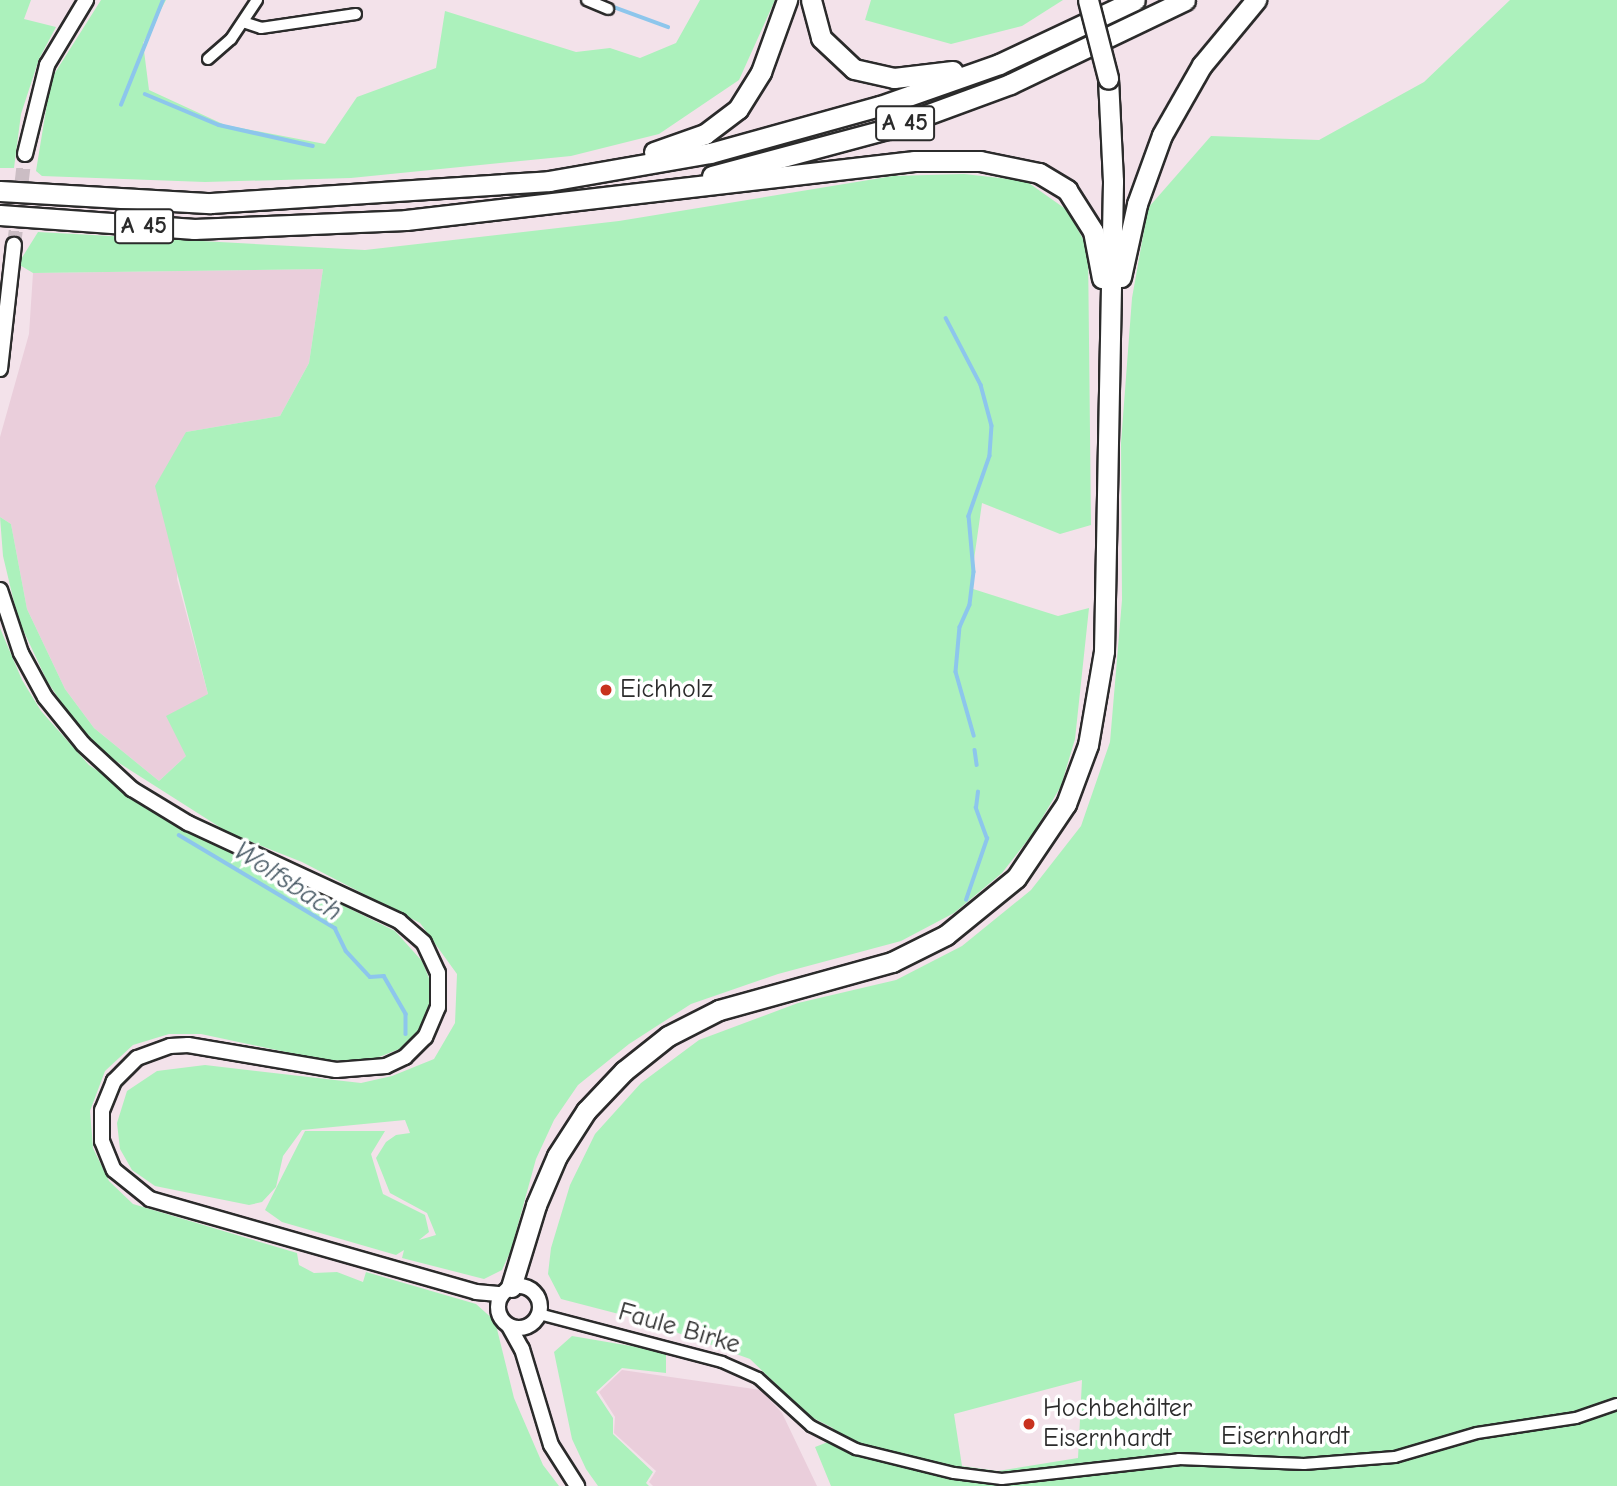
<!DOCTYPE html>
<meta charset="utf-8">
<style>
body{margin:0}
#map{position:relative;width:1617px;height:1486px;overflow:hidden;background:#f3e2ea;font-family:"Comic Neue",sans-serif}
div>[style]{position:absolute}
.built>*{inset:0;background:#eacedb}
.green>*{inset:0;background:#acf1bc}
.stream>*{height:3.5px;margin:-1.75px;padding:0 1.75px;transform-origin:1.75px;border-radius:1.75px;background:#8dc6ec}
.secondary-tunnel>*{height:14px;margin-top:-7px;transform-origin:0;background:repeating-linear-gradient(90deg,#cbbdc4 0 14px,transparent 0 21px)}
.roads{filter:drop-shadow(2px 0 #2b2b2b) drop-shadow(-2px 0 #2b2b2b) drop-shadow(0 2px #2b2b2b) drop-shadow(0 -2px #2b2b2b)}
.minor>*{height:10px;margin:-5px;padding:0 5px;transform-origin:5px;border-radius:5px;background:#fff}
.secondary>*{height:14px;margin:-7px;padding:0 7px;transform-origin:7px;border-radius:7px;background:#fff}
.secondary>.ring{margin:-7px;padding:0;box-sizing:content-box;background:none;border:14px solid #fff;border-radius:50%}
.motorway>*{height:19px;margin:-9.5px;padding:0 9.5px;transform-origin:9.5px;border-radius:9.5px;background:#fff}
.bridges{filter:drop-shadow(2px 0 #2b2b2b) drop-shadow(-2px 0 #2b2b2b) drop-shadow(0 2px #2b2b2b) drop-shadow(0 -2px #2b2b2b)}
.motorway-bridge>*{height:19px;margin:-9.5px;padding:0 9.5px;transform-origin:9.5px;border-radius:9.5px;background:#fff}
.dots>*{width:19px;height:19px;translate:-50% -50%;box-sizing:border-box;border:4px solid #fff;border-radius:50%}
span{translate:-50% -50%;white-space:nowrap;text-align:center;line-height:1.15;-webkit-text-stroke:7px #fff;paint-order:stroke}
.shield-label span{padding:2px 5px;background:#fff;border:2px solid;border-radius:5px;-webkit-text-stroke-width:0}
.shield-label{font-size:24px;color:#2b2b2b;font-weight:700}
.poi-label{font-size:26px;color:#2b2b2b}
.left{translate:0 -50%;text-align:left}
.street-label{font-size:26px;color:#2b2b2b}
.water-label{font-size:28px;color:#485a65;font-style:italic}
</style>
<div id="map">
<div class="built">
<i style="clip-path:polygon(323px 269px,309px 363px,280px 416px,186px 432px,177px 579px,208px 694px,186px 756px,159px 781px,94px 728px,65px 689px,27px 609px,11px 524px,0 517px,0 437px,29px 334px,33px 273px)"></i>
<i style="clip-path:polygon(622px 1370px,761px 1390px,782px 1413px,817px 1486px,653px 1486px,649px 1482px,656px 1471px,614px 1433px,615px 1417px,599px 1392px)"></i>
</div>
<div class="green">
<i style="clip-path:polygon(0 0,31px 0,24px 19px,56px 27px,39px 59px,21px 114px,14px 168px,0 168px)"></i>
<i style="clip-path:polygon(101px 0,166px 0,143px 43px,149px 90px,225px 125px,325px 144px,357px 97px,436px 68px,445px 11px,576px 52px,610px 48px,640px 58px,676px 43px,700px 0,775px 0,739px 80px,659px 134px,571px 156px,351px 178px,205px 182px,42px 176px,36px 171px,51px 79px)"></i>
<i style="clip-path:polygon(871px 0,1063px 0,1022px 26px,951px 44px,865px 20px)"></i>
<i style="clip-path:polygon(evenodd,1510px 0,1617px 0,1617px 1486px,831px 1486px,815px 1447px,828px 1442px,833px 1428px,809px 1416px,750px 1359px,642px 1320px,561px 1299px,548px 1274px,551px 1248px,570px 1185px,595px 1134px,641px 1083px,699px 1040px,798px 1003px,896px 980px,962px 946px,1031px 890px,1081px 826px,1110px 742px,1122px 600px,1121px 443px,1132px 298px,1148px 208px,1211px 136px,1319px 140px,1424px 82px,1510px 0,1082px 1380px,1078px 1458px,998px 1471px,962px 1466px,954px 1414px,1082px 1380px)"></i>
<i style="clip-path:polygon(964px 174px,1026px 181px,1067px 210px,1088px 248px,1091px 525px,1060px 534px,982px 503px,970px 588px,1058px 616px,1089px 608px,1075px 739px,1061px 786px,1034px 832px,1002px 873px,954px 913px,901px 941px,778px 974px,691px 1004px,629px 1044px,578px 1085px,554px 1120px,536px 1159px,511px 1250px,502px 1270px,484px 1279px,402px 1258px,404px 1250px,396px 1255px,282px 1222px,265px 1210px,305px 1131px,385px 1131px,371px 1154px,383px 1194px,425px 1215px,429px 1232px,419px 1240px,436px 1235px,427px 1213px,390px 1193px,376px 1158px,386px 1142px,396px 1135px,410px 1133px,405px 1120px,302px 1130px,283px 1156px,276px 1187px,262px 1202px,249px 1205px,155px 1186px,132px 1170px,120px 1149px,117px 1123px,127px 1091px,157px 1071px,205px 1065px,361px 1083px,392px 1076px,434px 1059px,455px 1023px,457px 974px,420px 923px,302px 862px,229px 833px,108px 756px,71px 717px,47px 681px,18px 619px,3px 556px,0 517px,11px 524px,27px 609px,65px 689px,94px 728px,159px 781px,186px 756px,166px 716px,208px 694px,155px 486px,186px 432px,280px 416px,309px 363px,323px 269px,33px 273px,18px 264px,38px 232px,365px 250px,619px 221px,893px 176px)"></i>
<i style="clip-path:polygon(0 628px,22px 680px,41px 711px,89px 765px,177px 824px,395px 931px,422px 961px,431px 983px,432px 1004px,424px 1025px,402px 1048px,369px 1061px,324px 1060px,201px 1034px,169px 1034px,133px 1045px,105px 1071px,90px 1111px,93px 1148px,109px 1181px,133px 1204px,297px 1253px,299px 1265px,314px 1273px,337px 1272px,363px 1282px,366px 1272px,476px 1304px,495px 1321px,514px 1398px,543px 1465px,559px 1486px,0 1486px)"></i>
<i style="clip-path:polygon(572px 1336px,666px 1352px,666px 1373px,622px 1368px,596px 1392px,613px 1418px,613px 1434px,653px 1472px,646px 1483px,649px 1486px,598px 1486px,586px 1469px,572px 1439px,554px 1352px)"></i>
</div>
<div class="stream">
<i style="left:608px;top:5px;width:64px;rotate:20.1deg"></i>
<i style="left:145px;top:94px;width:80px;rotate:22.7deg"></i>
<i style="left:219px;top:125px;width:96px;rotate:12.6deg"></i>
<i style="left:121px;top:105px;width:113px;rotate:-68.2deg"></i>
<i style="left:946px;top:318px;width:76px;rotate:62.4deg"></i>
<i style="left:981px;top:385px;width:42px;rotate:75deg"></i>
<i style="left:992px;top:426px;width:30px;rotate:94deg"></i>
<i style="left:990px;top:456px;width:64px;rotate:109.3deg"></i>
<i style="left:969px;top:516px;width:56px;rotate:84.9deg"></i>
<i style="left:974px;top:572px;width:33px;rotate:97deg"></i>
<i style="left:970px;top:605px;width:24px;rotate:114deg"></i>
<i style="left:960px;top:627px;width:45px;rotate:95.1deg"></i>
<i style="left:956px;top:672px;width:66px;rotate:74.1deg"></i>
<i style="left:975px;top:750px;width:15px;rotate:82deg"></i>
<i style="left:179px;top:835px;width:182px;rotate:30.8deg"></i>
<i style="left:335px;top:928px;width:25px;rotate:64deg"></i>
<i style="left:346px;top:951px;width:35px;rotate:47deg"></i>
<i style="left:370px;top:977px;width:14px;rotate:-4deg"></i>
<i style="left:384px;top:976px;width:44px;rotate:59.9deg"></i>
<i style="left:406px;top:1014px;width:20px;rotate:90deg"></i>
<i style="left:966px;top:900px;width:65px;rotate:-71deg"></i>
<i style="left:987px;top:839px;width:33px;rotate:-110deg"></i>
<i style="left:976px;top:808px;width:16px;rotate:-83deg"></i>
</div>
<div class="secondary-tunnel">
<i style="left:14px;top:245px;width:92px;rotate:-83.1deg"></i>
</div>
<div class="roads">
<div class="minor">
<i style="left:587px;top:0;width:23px;rotate:23deg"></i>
<i style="left:243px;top:22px;width:19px;rotate:18deg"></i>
<i style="left:261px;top:28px;width:96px;rotate:-8.4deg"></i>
<i style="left:208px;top:59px;width:30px;rotate:-41deg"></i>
<i style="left:231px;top:39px;width:47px;rotate:-56.3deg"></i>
<i style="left:539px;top:1314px;width:189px;rotate:14.7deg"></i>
<i style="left:722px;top:1362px;width:39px;rotate:24deg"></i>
<i style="left:758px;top:1378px;width:72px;rotate:42.2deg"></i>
<i style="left:811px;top:1426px;width:51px;rotate:27.1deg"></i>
<i style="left:856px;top:1449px;width:101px;rotate:13.8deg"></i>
<i style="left:954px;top:1473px;width:48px;rotate:7.1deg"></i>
<i style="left:1002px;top:1479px;width:178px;rotate:-6.4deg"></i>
<i style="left:1179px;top:1459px;width:125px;rotate:2.3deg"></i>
<i style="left:1304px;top:1464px;width:91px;rotate:-4.4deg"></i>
<i style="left:1395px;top:1457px;width:85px;rotate:-16.3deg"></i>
<i style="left:1477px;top:1433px;width:100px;rotate:-8.6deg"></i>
<i style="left:1576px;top:1418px;width:43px;rotate:-18.9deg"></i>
</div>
<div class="secondary">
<i style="left:25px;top:154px;width:92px;rotate:-76.1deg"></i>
<i style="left:47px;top:65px;width:76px;rotate:-59deg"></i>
<i style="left:0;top:369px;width:125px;rotate:-83.6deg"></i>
<i style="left:0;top:590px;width:66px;rotate:71.6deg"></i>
<i style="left:21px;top:653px;width:50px;rotate:61.4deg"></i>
<i style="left:45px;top:697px;width:60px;rotate:51deg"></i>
<i style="left:83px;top:744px;width:67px;rotate:42.6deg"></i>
<i style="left:132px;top:789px;width:66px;rotate:31.3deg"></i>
<i style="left:188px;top:823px;width:233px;rotate:24.9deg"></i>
<i style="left:399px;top:921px;width:33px;rotate:41deg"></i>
<i style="left:424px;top:943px;width:33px;rotate:65deg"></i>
<i style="left:438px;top:973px;width:34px;rotate:90deg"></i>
<i style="left:438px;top:1007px;width:33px;rotate:113deg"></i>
<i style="left:425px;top:1037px;width:28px;rotate:135deg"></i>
<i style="left:405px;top:1057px;width:21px;rotate:155deg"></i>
<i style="left:386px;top:1066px;width:50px;rotate:175.4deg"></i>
<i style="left:336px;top:1070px;width:150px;rotate:-170.4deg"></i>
<i style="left:188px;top:1045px;width:18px;rotate:177deg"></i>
<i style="left:170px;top:1046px;width:35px;rotate:160deg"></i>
<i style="left:137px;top:1058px;width:33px;rotate:135deg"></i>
<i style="left:114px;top:1081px;width:31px;rotate:112deg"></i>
<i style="left:102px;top:1110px;width:31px;rotate:90deg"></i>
<i style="left:102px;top:1141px;width:31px;rotate:68deg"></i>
<i style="left:114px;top:1170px;width:46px;rotate:38.9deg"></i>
<i style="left:150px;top:1199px;width:339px;rotate:15.9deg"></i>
<i style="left:476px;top:1292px;width:25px;rotate:5deg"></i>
<i class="ring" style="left:498px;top:1286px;width:28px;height:28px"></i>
<i style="left:509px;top:1326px;width:26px;rotate:61deg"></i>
<i style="left:522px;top:1349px;width:100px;rotate:73.2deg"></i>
<i style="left:551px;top:1445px;width:49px;rotate:57.6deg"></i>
</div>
<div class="motorway">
<i style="left:811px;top:0;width:39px;rotate:75deg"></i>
<i style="left:821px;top:38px;width:45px;rotate:43.2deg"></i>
<i style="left:854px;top:69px;width:41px;rotate:12.7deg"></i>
<i style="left:894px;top:78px;width:59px;rotate:-6.8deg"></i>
<i style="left:654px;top:152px;width:54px;rotate:-19.4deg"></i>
<i style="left:705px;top:134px;width:41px;rotate:-37.1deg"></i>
<i style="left:738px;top:109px;width:44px;rotate:-58.1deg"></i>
<i style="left:761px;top:72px;width:77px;rotate:-70.1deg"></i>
<i style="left:712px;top:176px;width:182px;rotate:-15deg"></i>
<i style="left:888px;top:129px;width:130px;rotate:-20.2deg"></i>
<i style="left:1010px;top:84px;width:194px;rotate:-25.6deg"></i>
<i style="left:0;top:191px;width:211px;rotate:3.3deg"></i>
<i style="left:211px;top:203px;width:339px;rotate:-3.7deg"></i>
<i style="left:549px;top:181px;width:163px;rotate:-9.9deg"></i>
<i style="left:710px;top:153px;width:176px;rotate:-15.5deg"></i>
<i style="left:880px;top:106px;width:126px;rotate:-19.4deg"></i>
<i style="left:999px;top:64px;width:150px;rotate:-25.2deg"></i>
<i style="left:0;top:215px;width:195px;rotate:4.1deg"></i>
<i style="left:194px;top:229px;width:212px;rotate:-2.4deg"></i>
<i style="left:406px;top:220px;width:511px;rotate:-6.62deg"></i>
<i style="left:914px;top:161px;width:66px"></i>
<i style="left:980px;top:161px;width:60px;rotate:11.5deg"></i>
<i style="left:1039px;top:173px;width:33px;rotate:31deg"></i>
<i style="left:1067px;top:190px;width:49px;rotate:57.6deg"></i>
<i style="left:1093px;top:231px;width:48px;rotate:79.2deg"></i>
<i style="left:1121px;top:277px;width:75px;rotate:-77.6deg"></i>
<i style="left:1137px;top:204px;width:73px;rotate:-70.1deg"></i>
<i style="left:1162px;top:135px;width:81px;rotate:-60.3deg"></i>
<i style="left:1202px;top:65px;width:85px;rotate:-50.3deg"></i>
<i style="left:511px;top:1287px;width:86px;rotate:-73deg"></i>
<i style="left:536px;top:1205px;width:53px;rotate:-66.8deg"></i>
<i style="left:557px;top:1156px;width:54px;rotate:-57.2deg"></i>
<i style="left:586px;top:1111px;width:55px;rotate:-46.5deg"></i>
<i style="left:624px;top:1071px;width:56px;rotate:-38.5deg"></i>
<i style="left:668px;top:1036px;width:57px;rotate:-27deg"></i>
<i style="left:719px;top:1010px;width:180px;rotate:-15.5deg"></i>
<i style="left:892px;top:962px;width:60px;rotate:-26.6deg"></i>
<i style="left:946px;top:935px;width:90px;rotate:-39.2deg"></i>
<i style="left:1016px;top:878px;width:89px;rotate:-56deg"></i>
<i style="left:1066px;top:804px;width:63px;rotate:-69.6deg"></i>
<i style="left:1088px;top:745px;width:95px;rotate:-80.3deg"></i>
<i style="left:1104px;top:651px;width:470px;rotate:-88.9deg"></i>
<i style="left:1113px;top:181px;width:103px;rotate:-92.8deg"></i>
</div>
</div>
<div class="bridges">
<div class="motorway-bridge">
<i style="left:1088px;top:0;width:81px;rotate:75.6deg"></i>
</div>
</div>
<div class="dots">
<i style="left:606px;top:690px;background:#c8321e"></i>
<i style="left:1029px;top:1424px;background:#c8321e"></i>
</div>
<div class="shield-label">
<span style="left:905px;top:123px">A 45</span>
<span style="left:144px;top:226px">A 45</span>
</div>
<div class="poi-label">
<span class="left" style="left:620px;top:690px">Eichholz</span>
<span class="left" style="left:1043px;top:1424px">Hochbehälter<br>Eisernhardt</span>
</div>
<div class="street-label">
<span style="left:679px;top:1329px;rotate:16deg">Faule Birke</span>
<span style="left:1285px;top:1437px">Eisernhardt</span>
</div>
<div class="water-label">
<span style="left:288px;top:881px;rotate:33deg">Wolfsbach</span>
</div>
</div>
